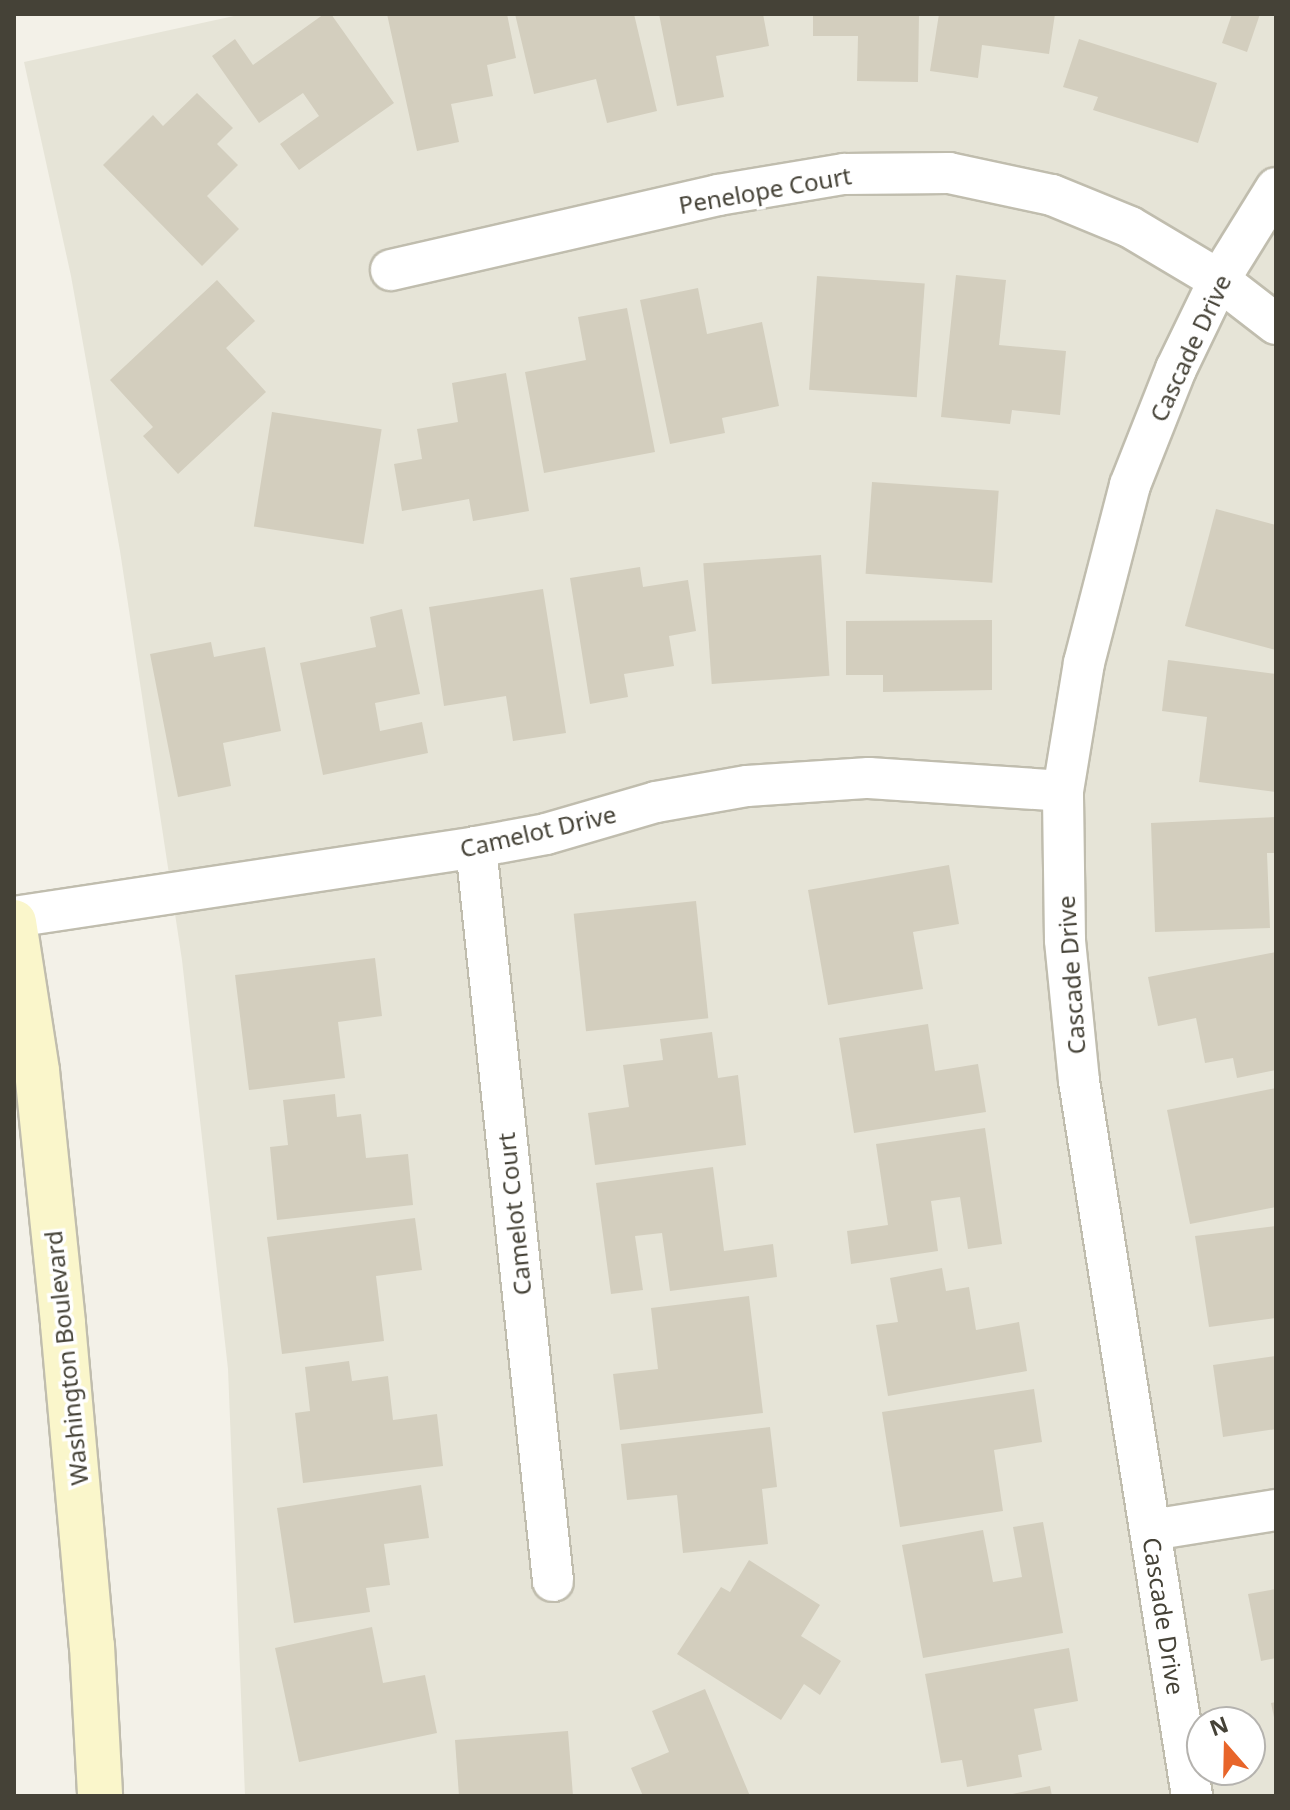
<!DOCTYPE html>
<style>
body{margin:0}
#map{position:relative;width:1290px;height:1810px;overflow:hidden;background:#f3f1e8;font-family:"Noto Sans",sans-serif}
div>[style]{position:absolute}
.residential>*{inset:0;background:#e6e4d7}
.building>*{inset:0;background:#d3cebe;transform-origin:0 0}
.roads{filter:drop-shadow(2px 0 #c0bdae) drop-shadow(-2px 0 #c0bdae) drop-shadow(0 2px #c0bdae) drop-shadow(0 -2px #c0bdae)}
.street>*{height:40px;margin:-20px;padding:0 20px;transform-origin:20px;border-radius:20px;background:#fff}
.secondary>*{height:44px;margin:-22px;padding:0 22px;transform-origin:22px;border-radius:22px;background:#faf6cb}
span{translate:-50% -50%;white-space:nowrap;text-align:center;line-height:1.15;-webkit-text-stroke:7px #fff;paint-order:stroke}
.street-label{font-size:24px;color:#454237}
.frame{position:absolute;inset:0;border:16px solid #454237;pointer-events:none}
.north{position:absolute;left:1186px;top:1706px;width:80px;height:80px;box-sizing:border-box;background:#fff;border:2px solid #b5b3af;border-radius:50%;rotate:340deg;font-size:22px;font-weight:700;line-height:32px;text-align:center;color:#454237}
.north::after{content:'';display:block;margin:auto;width:28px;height:36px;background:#e8652a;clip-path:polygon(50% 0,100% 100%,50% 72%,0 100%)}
</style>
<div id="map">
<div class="residential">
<i style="clip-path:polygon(evenodd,243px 14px,1276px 14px,1276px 1796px,245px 1796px,228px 1369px,182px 960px,120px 551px,71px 276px,24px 62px,243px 14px,1202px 1722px,1250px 1722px,1250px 1770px,1202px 1770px,1202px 1722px)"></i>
</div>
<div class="building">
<i style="clip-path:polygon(324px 14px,331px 14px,394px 103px,299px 170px,280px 144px,319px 116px,303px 93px,259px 123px,212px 56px,235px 39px,253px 65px)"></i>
<i style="clip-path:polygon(387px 14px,507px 14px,516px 58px,487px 65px,493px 96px,451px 104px,459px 142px,417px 151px)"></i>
<i style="clip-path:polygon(515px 14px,634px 14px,657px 111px,607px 123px,596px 79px,534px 94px)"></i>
<i style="clip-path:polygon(659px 14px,763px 14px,769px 46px,716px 56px,724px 97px,677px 106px)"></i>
<i style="clip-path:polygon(813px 14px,919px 14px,918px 82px,857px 81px,858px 36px,813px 36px)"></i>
<i style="clip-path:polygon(939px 14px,1055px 14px,1049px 54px,982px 45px,978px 78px,930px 71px)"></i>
<i style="clip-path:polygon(1232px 14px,1260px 14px,1247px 52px,1222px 43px)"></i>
<i style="clip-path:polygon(1079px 39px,1217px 83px,1198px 143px,1093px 110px,1098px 97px,1063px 87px)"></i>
<i style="clip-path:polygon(197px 93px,233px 128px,217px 144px,238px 165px,207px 196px,239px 229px,202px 266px,103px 165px,153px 115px,163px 126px)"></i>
<i style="clip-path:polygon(956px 275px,1006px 280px,999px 345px,1066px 351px,1060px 415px,1012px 410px,1010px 424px,941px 417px)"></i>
<i style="left:817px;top:276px;width:108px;height:114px;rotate:4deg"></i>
<i style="clip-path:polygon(217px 280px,255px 321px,226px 348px,266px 392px,178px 474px,143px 436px,153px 427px,110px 380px)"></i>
<i style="clip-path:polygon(698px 288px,707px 334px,762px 322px,779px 406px,722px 418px,725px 433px,670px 444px,640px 300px)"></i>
<i style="clip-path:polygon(627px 308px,655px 452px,544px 473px,525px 372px,586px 360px,578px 317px)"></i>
<i style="clip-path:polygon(506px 373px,529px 511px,473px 521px,469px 499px,402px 511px,394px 464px,422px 459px,417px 429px,458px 422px,452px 383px)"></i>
<i style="left:272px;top:412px;width:111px;height:116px;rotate:9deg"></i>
<i style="left:872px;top:482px;width:127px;height:92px;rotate:4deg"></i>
<i style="clip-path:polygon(1216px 509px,1276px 525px,1276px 650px,1185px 626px)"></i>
<i style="left:821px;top:555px;width:121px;height:118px;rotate:86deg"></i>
<i style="clip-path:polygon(640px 567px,643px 587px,688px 580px,696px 631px,669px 636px,674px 666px,624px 674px,628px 697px,590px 704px,570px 578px)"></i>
<i style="clip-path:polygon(543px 589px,566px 733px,513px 741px,506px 696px,444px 706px,429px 607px)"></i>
<i style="clip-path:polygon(402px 609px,420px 694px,375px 703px,380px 731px,422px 722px,428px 753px,323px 775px,300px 663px,376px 647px,370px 617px)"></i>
<i style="clip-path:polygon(992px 620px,992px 690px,883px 692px,883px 675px,846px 675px,846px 621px)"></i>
<i style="clip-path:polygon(211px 642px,214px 657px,265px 647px,281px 731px,223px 743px,231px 786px,178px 797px,150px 654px)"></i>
<i style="clip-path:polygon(1168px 660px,1276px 674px,1276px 792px,1199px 782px,1207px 717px,1162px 711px)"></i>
<i style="clip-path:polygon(1276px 817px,1276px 853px,1267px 853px,1270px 928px,1155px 932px,1151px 823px)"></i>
<i style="clip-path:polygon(949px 865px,959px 924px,913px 932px,923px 989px,828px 1005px,808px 890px)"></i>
<i style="left:696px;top:901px;width:118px;height:123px;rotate:84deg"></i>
<i style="clip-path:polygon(1276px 952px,1276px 1070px,1237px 1078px,1233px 1058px,1205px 1063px,1196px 1018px,1158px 1026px,1148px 977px)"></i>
<i style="clip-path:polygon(375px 958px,382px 1016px,338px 1022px,345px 1078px,249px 1090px,235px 975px)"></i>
<i style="clip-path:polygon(928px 1024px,935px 1071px,978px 1064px,986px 1112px,854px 1133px,839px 1038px)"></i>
<i style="clip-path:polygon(712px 1032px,718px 1078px,738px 1075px,746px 1145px,595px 1165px,588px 1113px,629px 1107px,623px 1065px,663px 1060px,660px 1039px)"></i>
<i style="clip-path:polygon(1276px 1088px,1276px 1207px,1190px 1224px,1167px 1110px)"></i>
<i style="clip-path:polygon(335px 1094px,337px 1117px,361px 1114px,366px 1158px,408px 1154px,413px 1205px,277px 1220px,270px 1147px,288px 1145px,283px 1100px)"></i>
<i style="clip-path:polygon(985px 1128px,1002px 1244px,968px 1249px,960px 1197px,931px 1201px,938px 1251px,851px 1264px,847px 1231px,888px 1225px,876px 1144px)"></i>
<i style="clip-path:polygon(713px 1167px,724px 1251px,773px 1244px,777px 1277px,670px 1291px,662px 1233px,635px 1236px,643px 1290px,611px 1294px,596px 1183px)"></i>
<i style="clip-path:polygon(415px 1218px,422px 1270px,376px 1276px,384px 1341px,282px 1354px,267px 1237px)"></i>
<i style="clip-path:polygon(1276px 1226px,1276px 1318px,1209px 1327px,1195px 1236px)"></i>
<i style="clip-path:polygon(942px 1268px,946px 1291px,969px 1287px,976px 1330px,1019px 1322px,1027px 1371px,888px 1396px,876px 1325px,898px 1322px,890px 1278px)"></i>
<i style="clip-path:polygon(749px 1296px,763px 1413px,620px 1430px,613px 1374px,658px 1369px,651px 1308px)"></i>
<i style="clip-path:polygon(1276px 1356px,1276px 1429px,1223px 1437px,1213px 1365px)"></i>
<i style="clip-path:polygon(349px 1361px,352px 1381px,388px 1376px,393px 1420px,437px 1414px,443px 1466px,303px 1483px,295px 1413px,310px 1411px,305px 1367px)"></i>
<i style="clip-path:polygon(1034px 1389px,1042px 1442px,994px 1450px,1003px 1511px,900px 1527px,882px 1412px)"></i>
<i style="clip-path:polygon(770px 1427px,777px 1487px,762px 1489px,768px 1544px,683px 1553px,677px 1495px,627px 1500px,621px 1444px)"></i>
<i style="clip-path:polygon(421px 1485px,429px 1538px,384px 1544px,390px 1585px,366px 1588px,370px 1612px,294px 1623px,277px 1508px)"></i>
<i style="clip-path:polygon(1043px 1522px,1063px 1633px,923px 1658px,902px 1545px,983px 1530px,993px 1582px,1022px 1577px,1013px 1527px)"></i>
<i style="clip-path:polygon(749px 1560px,820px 1605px,801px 1636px,841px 1661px,820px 1695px,804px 1684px,781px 1720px,677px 1654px,721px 1587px,730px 1592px)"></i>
<i style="clip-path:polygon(1276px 1589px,1276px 1658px,1261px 1661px,1248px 1594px)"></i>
<i style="clip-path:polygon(372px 1627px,383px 1683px,425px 1675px,437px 1733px,299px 1762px,275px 1648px)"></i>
<i style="clip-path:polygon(1069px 1648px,1078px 1701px,1034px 1709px,1042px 1750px,1018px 1755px,1022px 1777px,967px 1787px,962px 1760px,941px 1763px,925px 1674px)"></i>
<i style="clip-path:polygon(705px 1689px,750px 1796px,643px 1796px,631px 1768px,669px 1752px,652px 1711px)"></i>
<i style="clip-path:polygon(1276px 1702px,1276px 1722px,1275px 1722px,1271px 1703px)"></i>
<i style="clip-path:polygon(568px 1731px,573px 1796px,459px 1796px,455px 1740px)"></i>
<i style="clip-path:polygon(1050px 1786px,1052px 1796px,1008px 1796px,1008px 1795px)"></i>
</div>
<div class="roads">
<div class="street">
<i style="left:391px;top:270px;width:335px;rotate:-12.9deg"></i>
<i style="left:718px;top:195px;width:128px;rotate:-9.5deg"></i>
<i style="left:844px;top:174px;width:105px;rotate:-0.5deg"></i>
<i style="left:949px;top:173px;width:105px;rotate:12.1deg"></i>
<i style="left:1052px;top:195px;width:84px;rotate:22.3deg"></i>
<i style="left:1130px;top:227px;width:104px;rotate:30.8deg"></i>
<i style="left:1219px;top:280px;width:72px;rotate:37.7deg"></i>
<i style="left:476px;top:847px;width:738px;rotate:84.01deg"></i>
<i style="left:14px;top:917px;width:467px;rotate:-8.6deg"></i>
<i style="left:476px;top:847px;width:71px;rotate:-10.5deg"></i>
<i style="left:546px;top:834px;width:115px;rotate:-16.2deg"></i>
<i style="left:656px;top:802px;width:92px;rotate:-10deg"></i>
<i style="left:747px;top:786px;width:122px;rotate:-3.8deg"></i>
<i style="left:869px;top:778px;width:194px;rotate:3.8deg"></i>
<i style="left:1151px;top:1530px;width:127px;rotate:-9.1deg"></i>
<i style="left:1192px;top:1796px;width:724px;rotate:-98.98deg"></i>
<i style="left:1079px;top:1081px;width:142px;rotate:-95.7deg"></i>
<i style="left:1065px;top:940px;width:149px;rotate:-90.8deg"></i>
<i style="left:1063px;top:791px;width:130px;rotate:-80.7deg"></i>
<i style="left:1084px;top:663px;width:184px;rotate:-75.5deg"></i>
<i style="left:1130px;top:485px;width:125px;rotate:-68.4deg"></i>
<i style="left:1176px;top:369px;width:99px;rotate:-64.2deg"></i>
<i style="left:1219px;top:280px;width:108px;rotate:-58.2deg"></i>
</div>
<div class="secondary">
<i style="left:14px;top:922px;width:151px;rotate:81.2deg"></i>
<i style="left:37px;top:1071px;width:254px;rotate:84.1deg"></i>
<i style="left:63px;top:1324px;width:323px;rotate:84.9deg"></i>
<i style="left:92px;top:1646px;width:150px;rotate:86.9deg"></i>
</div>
</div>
<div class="street-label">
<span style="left:765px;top:190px;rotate:-10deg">Penelope Court</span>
<span style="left:1190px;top:348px;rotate:-65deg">Cascade Drive</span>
<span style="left:538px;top:831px;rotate:-13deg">Camelot Drive</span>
<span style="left:1071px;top:975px;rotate:-94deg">Cascade Drive</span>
<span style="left:514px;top:1214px;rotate:-96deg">Camelot Court</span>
<span style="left:66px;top:1358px;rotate:-96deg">Washington Boulevard</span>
<span style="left:1164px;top:1616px;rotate:81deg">Cascade Drive</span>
</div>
<div class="frame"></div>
<div class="north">N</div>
</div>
